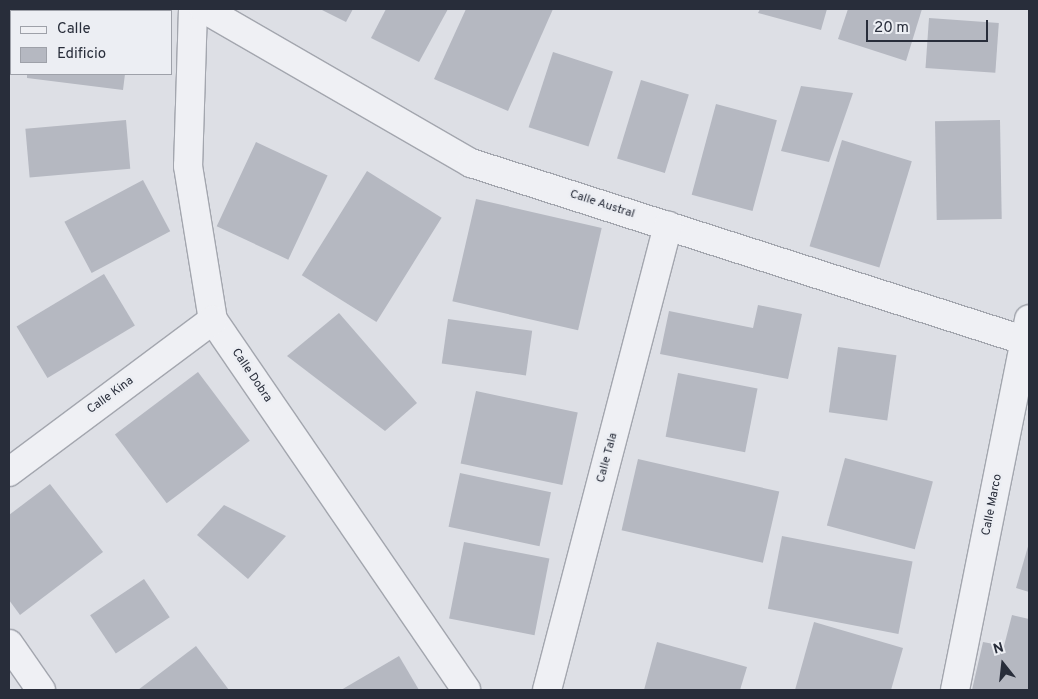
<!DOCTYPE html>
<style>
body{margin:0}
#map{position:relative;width:1038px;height:699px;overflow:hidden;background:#dddfe5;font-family:Overpass,sans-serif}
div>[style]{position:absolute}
.building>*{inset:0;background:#b5b8c1;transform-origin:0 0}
.roads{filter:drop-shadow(1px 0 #a3a6ae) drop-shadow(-1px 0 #a3a6ae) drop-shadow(0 1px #a3a6ae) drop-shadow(0 -1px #a3a6ae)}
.street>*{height:28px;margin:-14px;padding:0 14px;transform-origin:14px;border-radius:14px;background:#eff0f4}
span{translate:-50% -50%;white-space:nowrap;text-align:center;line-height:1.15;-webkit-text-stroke:5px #eceef3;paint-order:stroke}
.street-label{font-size:12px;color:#282d3a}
.frame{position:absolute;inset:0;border:10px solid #282d3a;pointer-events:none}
.legend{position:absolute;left:10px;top:10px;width:162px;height:65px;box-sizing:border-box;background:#eceef3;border:1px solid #9ea1a9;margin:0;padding:6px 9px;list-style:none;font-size:15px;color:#282d3a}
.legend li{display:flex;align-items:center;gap:10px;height:25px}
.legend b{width:25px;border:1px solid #9ea1a9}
.north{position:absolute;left:978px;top:639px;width:50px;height:50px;-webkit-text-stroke:4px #eceef3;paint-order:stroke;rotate:344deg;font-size:14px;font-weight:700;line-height:20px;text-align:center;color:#282d3a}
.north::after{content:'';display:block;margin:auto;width:18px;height:22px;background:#282d3a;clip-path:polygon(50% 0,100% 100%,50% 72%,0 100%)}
.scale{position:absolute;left:866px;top:20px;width:122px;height:22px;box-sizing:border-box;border:2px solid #282d3a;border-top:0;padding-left:6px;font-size:15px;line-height:18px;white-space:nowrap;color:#282d3a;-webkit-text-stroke:4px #eceef3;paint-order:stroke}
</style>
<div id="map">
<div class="building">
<i style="clip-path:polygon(320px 9px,353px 9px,346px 22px)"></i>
<i style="clip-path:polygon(386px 9px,448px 9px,419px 62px,371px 38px)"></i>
<i style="clip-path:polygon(466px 9px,553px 9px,508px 111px,434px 79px)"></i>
<i style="clip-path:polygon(760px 9px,827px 9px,821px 30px,758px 13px)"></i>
<i style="clip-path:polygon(848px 9px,922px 9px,906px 61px,838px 39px)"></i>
<i style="left:929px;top:18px;width:70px;height:50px;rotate:4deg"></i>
<i style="left:553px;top:52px;width:63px;height:79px;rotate:18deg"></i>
<i style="clip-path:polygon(27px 74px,125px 74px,123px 90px,27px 78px)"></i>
<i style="left:641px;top:80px;width:50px;height:82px;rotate:17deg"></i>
<i style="clip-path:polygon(801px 86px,853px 93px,829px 162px,781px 151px)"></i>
<i style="left:716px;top:104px;width:63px;height:94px;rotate:15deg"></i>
<i style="left:126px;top:120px;width:49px;height:101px;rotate:85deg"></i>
<i style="left:1000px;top:120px;width:99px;height:65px;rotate:89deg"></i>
<i style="left:842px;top:140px;width:73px;height:111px;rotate:17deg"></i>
<i style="left:256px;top:142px;width:79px;height:93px;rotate:25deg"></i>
<i style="left:367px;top:171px;width:88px;height:123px;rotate:32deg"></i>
<i style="left:143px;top:180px;width:58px;height:89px;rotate:62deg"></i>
<i style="left:476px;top:199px;width:129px;height:105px;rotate:13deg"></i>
<i style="left:104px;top:274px;width:60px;height:102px;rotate:59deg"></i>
<i style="clip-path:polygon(758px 305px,802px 314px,788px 379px,660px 354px,669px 311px,753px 328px)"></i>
<i style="clip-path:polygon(339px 313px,417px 403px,385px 431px,287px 356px)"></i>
<i style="left:448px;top:319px;width:85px;height:45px;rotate:8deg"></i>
<i style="left:838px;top:347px;width:59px;height:66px;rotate:8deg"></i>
<i style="left:198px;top:372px;width:86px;height:104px;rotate:53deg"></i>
<i style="left:678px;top:373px;width:81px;height:65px;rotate:11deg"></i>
<i style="left:476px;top:391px;width:104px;height:74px;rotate:12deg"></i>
<i style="left:845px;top:458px;width:91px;height:70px;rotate:15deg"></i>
<i style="left:638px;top:459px;width:145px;height:73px;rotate:13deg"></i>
<i style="left:460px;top:473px;width:93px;height:55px;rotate:12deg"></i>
<i style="clip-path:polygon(50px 484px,103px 552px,20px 615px,9px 600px,9px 515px)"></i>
<i style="clip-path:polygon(224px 505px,286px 536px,248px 579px,197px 535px)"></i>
<i style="left:782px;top:536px;width:133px;height:74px;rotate:11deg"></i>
<i style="left:464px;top:542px;width:87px;height:78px;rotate:11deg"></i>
<i style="clip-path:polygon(1029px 543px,1029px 592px,1016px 588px)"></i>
<i style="left:144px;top:579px;width:46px;height:65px;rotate:56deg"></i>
<i style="clip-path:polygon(1012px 615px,1029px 619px,1029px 690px,972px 690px,983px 642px,1004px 646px)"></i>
<i style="clip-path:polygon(814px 622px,903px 648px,891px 690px,795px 690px)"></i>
<i style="clip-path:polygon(657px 642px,747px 667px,740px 690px,644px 690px)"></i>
<i style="clip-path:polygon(196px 646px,229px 690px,138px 690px)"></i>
<i style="clip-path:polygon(399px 656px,419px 690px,341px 690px)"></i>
</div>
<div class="roads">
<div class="street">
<i style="left:193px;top:9px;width:157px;rotate:91.8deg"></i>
<i style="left:188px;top:166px;width:156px;rotate:80.8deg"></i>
<i style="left:213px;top:320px;width:448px;rotate:55.6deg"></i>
<i style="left:204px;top:9px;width:308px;rotate:30deg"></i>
<i style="left:471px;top:163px;width:583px;rotate:17.78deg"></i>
<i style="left:9px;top:472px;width:254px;rotate:-36.7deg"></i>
<i style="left:9px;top:644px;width:56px;rotate:55.2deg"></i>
<i style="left:547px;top:690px;width:480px;rotate:-75.4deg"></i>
<i style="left:955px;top:690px;width:378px;rotate:-78.7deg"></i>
</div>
</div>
<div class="street-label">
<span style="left:602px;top:205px;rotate:18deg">Calle Austral</span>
<span style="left:251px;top:376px;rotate:56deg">Calle Dobra</span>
<span style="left:111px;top:396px;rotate:-36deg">Calle Kina</span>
<span style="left:608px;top:458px;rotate:-75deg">Calle Tala</span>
<span style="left:993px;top:505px;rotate:-79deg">Calle Marco</span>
</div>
<div class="frame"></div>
<ul class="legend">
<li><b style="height:6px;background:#eff0f4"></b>Calle</li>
<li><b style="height:14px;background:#b5b8c1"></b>Edificio</li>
</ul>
<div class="north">N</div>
<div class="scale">20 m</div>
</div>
